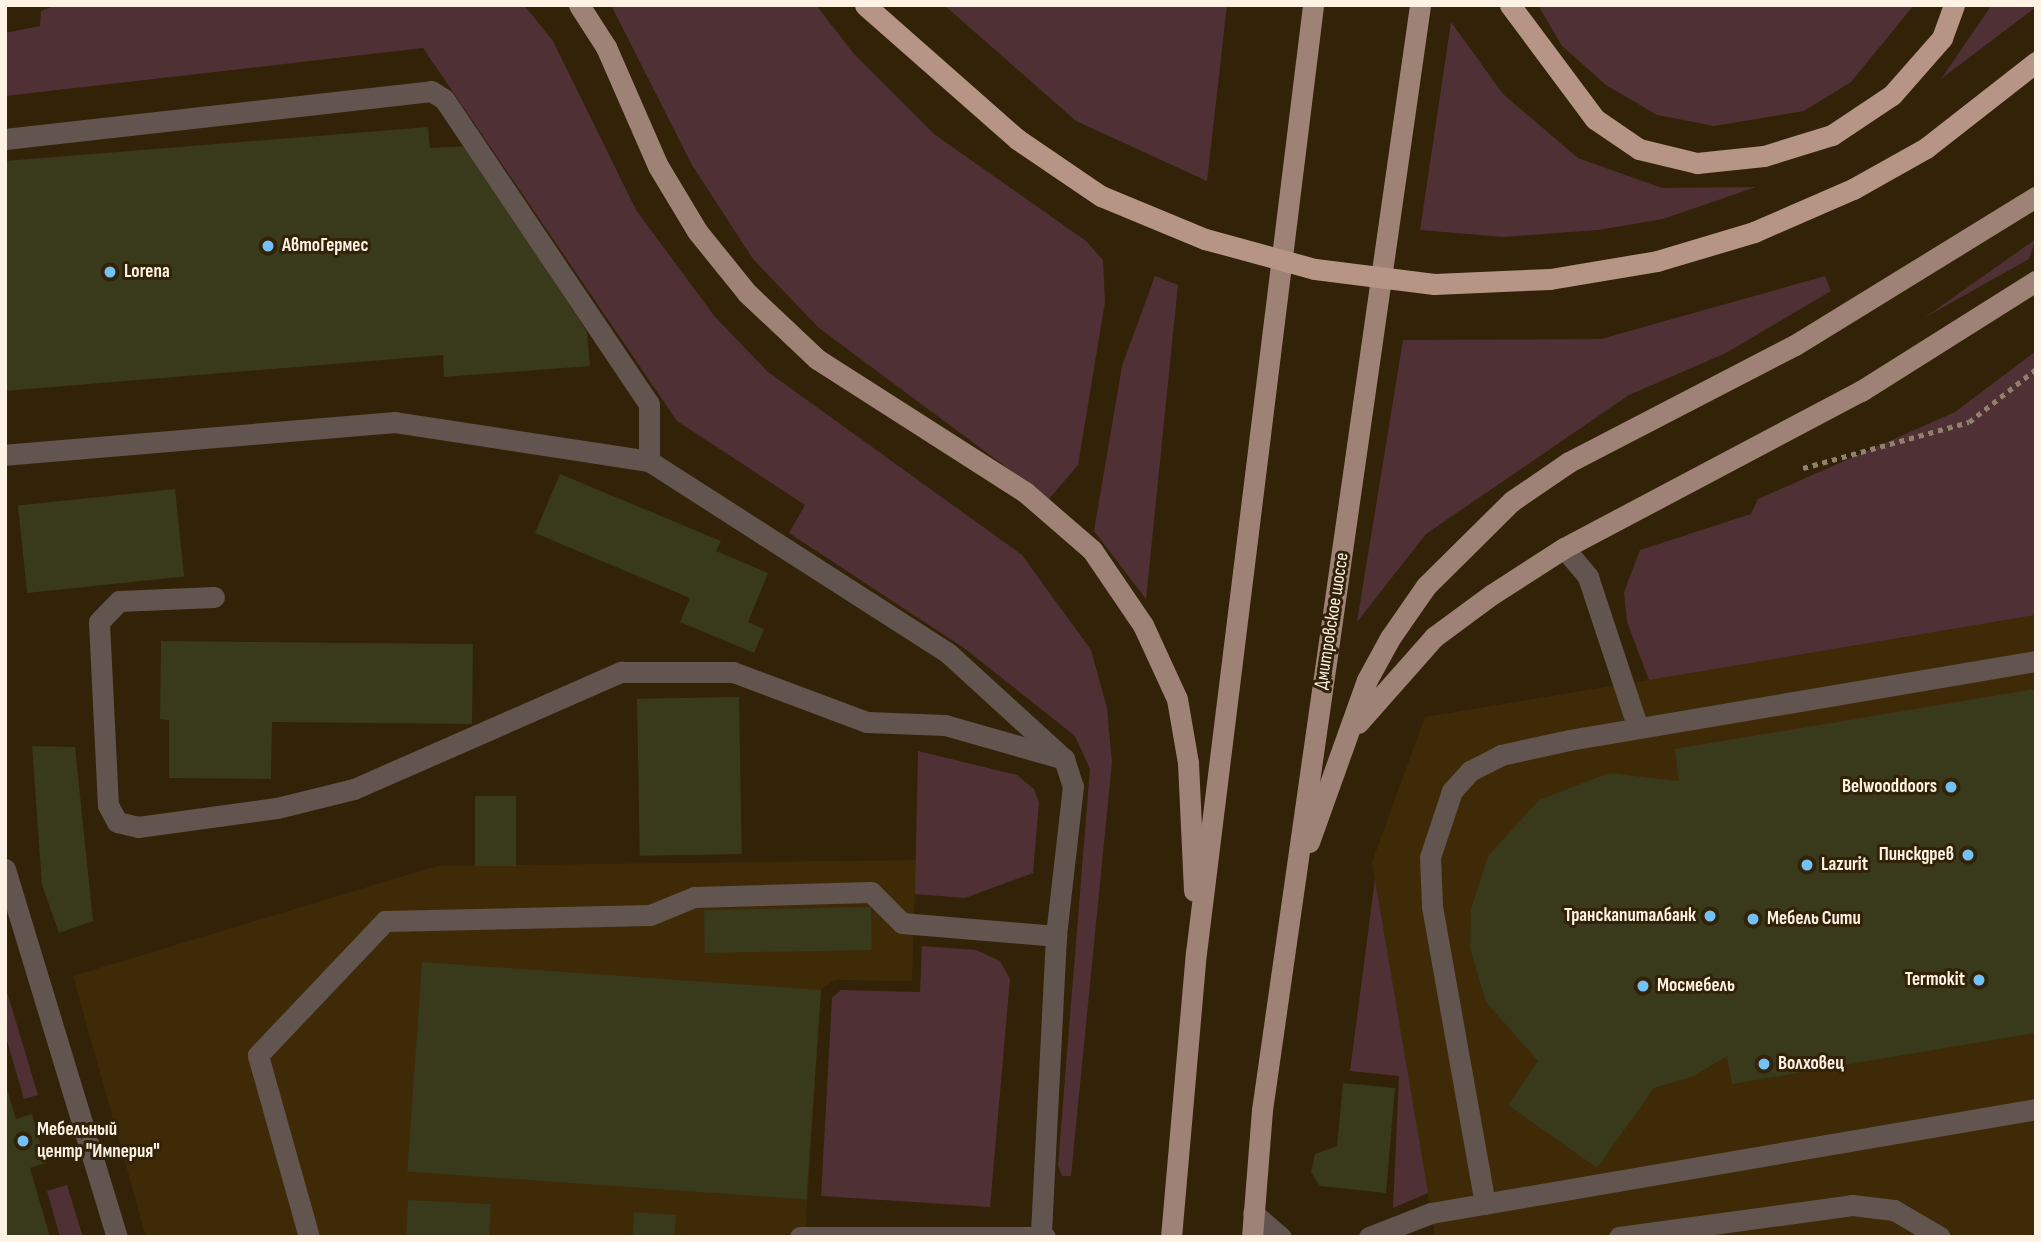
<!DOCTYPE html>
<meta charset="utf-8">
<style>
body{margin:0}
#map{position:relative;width:2041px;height:1242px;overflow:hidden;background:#322208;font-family:"Sofia Sans Condensed",sans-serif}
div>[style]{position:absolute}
.built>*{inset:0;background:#3e2a07}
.green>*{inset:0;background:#4f3034}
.building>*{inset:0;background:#39391c;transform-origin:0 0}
.path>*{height:4.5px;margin-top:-2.25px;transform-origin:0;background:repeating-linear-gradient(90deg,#8f816c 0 5px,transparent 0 10px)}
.minor>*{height:21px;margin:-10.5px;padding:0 10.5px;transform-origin:10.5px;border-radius:10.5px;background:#62544e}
.major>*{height:21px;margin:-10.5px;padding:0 10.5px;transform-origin:10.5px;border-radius:10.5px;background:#9f8276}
.highway>*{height:21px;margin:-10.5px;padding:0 10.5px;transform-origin:10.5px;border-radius:10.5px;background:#b69586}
.highway-bridge>*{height:21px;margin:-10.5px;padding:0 10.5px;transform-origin:10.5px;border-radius:10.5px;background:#b69586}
.dots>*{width:19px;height:19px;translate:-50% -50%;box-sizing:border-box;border:4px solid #322208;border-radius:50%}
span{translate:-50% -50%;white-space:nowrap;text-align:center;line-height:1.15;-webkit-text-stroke:6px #322208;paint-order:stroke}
.poi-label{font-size:19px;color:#fdf2e3;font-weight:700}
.left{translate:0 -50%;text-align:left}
.right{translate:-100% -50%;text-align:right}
.street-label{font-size:19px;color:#fdf2e3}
.frame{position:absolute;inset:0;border:7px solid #fdf2e3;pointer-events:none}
</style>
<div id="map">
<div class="built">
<i style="clip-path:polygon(2036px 615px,2036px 1237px,1435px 1237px,1372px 862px,1425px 717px)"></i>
<i style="clip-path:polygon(916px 860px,912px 981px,835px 980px,821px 989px,805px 1237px,146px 1237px,73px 976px,437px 866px)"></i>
</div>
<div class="green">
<i style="clip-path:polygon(56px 5px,524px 5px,553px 41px,636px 210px,715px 317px,768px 372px,1022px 555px,1091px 650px,1107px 708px,1112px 762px,1071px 1176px,1062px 1176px,1058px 1165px,1090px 769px,1075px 736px,964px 648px,789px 533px,805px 505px,677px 421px,423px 48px,5px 96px,5px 33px,40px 26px,41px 11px)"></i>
<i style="clip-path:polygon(611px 5px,816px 5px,854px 54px,934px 134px,1086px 241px,1103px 260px,1105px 302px,1078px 465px,1049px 499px,819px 328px,753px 259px,692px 165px)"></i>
<i style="clip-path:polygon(944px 5px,1227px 5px,1207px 181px,1076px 121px)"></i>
<i style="clip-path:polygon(1538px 5px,1914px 5px,1851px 82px,1804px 111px,1714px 126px,1657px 115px,1606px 85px,1562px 46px)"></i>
<i style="clip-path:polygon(1990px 5px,2036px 7px,1941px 79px,1989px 9px)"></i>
<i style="clip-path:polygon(1451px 22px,1503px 94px,1578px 158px,1662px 188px,1756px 187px,1663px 219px,1598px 230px,1503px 237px,1420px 230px)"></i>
<i style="clip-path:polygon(2036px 238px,2029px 259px,1924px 318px,2033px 241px)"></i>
<i style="clip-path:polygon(1155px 276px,1178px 285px,1146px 599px,1094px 531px,1122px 366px)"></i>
<i style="clip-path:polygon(1825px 276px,1831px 291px,1726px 353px,1629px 395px,1426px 534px,1357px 622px,1403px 340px,1601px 339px)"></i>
<i style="clip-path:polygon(2036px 351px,2036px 615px,1649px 680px,1627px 622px,1624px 592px,1640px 550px,1751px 514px,1758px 499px,1955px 412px)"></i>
<i style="clip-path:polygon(918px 751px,1017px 775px,1034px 789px,1039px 802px,1033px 873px,965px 898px,915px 894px)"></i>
<i style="clip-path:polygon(1375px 879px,1428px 1193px,1393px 1208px,1399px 1076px,1350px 1071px)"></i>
<i style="clip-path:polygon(922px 946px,976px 950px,1000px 961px,1010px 979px,990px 1207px,821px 1196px,832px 998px,841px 990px,920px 992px)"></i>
<i style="clip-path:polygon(5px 985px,38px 1095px,24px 1099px,5px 1034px)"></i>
<i style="clip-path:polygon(67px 1185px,83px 1237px,60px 1237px,47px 1191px)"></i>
</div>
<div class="building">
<i style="clip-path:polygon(428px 127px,430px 148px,467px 146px,587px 332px,590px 366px,444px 377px,443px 355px,5px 391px,5px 161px)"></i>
<i style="clip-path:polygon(560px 474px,721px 541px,716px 551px,768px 573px,748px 622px,764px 629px,754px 653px,680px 622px,690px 598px,535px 533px)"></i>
<i style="left:175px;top:489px;width:88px;height:158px;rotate:84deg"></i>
<i style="clip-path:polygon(161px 641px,473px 644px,472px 724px,272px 722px,271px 779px,169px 778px,169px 720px,160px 719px)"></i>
<i style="clip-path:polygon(2036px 689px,2036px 1033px,1732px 1084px,1727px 1056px,1694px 1076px,1654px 1088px,1597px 1168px,1508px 1105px,1538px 1061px,1486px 1002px,1470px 948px,1471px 909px,1488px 856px,1539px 800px,1609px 773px,1679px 781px,1675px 749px)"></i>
<i style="left:739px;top:697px;width:157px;height:102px;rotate:89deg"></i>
<i style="clip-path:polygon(32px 746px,75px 747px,93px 921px,59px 933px,42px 885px)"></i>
<i style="left:475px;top:796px;width:41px;height:70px"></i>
<i style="left:871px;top:907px;width:43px;height:167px;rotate:89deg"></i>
<i style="left:422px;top:962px;width:400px;height:210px;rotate:4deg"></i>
<i style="clip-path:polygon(5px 1083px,16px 1119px,32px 1114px,46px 1163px,30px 1168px,50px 1237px,5px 1237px)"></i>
<i style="clip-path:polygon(1343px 1083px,1395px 1088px,1386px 1193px,1320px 1186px,1311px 1172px,1315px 1154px,1337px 1146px)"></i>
<i style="left:408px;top:1200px;width:83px;height:37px;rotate:3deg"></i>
<i style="left:634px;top:1212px;width:42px;height:25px;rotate:4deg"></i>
</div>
<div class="path">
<i style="left:1803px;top:468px;width:172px;rotate:-15.5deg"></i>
<i style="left:1969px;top:422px;width:85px;rotate:-38.3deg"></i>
</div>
<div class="minor">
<i style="left:5px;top:139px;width:429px;rotate:-6.4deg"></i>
<i style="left:431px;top:91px;width:15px;rotate:32deg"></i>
<i style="left:444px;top:99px;width:367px;rotate:56.1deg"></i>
<i style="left:649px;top:404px;width:57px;rotate:90deg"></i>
<i style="left:649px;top:461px;width:257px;rotate:-171.3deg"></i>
<i style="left:395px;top:422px;width:391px;rotate:175.2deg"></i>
<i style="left:649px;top:461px;width:355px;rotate:32.7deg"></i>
<i style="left:948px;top:653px;width:157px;rotate:42.4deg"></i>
<i style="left:1064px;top:759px;width:28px;rotate:72deg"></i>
<i style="left:1073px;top:786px;width:151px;rotate:96.5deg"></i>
<i style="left:1056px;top:936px;width:300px;rotate:92.9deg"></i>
<i style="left:1564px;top:548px;width:38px;rotate:50deg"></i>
<i style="left:1588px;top:577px;width:159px;rotate:71.7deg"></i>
<i style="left:214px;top:597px;width:95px;rotate:177.6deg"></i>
<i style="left:119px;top:601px;width:29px;rotate:134deg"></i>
<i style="left:99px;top:622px;width:183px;rotate:87.2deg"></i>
<i style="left:108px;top:805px;width:19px;rotate:62deg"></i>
<i style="left:117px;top:822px;width:22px;rotate:13deg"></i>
<i style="left:138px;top:827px;width:140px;rotate:-7.8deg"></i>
<i style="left:277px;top:808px;width:79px;rotate:-13.9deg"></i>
<i style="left:354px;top:789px;width:292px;rotate:-23.7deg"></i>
<i style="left:621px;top:672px;width:112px"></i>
<i style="left:733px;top:672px;width:143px;rotate:20.5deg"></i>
<i style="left:867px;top:722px;width:78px;rotate:2.2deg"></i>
<i style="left:945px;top:725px;width:124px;rotate:15.9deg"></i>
<i style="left:5px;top:869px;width:385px;rotate:73.1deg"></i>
<i style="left:1485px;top:1204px;width:303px;rotate:-100.1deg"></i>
<i style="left:1432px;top:906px;width:49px;rotate:-92.3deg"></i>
<i style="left:1430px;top:857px;width:70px;rotate:-71.6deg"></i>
<i style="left:1452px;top:791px;width:27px;rotate:-48deg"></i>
<i style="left:1470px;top:771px;width:35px;rotate:-27deg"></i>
<i style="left:1501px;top:755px;width:70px;rotate:-12.4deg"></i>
<i style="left:1569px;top:740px;width:474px;rotate:-9.6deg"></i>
<i style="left:1253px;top:1213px;width:37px;rotate:41deg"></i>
<i style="left:309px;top:1237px;width:189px;rotate:-105.7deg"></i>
<i style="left:258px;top:1055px;width:185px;rotate:-46.5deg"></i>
<i style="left:385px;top:921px;width:265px;rotate:-1.3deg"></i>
<i style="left:650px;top:915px;width:48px;rotate:-22.2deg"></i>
<i style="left:694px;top:897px;width:177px;rotate:-1.6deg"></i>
<i style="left:871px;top:892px;width:44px;rotate:45deg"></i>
<i style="left:902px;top:923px;width:155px;rotate:4.8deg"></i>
<i style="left:800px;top:1237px;width:245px"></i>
<i style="left:1369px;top:1237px;width:66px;rotate:-21.2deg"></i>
<i style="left:1431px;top:1213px;width:614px;rotate:-9.75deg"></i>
<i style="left:1619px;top:1237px;width:235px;rotate:-7.8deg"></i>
<i style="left:1852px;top:1205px;width:42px;rotate:6.8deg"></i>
<i style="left:1894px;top:1210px;width:53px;rotate:30.4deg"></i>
</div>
<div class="major">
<i style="left:579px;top:5px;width:50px;rotate:57.3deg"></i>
<i style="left:606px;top:47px;width:130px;rotate:66.4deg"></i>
<i style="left:658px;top:166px;width:76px;rotate:59deg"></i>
<i style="left:697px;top:231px;width:80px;rotate:51.1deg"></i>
<i style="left:747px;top:293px;width:96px;rotate:43.3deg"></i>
<i style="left:817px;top:359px;width:247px;rotate:32.6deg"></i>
<i style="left:1025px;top:492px;width:89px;rotate:40.9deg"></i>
<i style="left:1092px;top:550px;width:91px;rotate:55.8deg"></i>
<i style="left:1143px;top:625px;width:81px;rotate:65.3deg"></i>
<i style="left:1177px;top:699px;width:65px;rotate:80.2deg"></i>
<i style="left:1188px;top:763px;width:128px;rotate:87.3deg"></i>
<i style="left:1358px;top:723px;width:115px;rotate:-48.5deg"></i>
<i style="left:1434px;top:637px;width:71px;rotate:-36.4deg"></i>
<i style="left:1491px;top:595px;width:87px;rotate:-32.8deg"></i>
<i style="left:1564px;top:548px;width:336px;rotate:-27.9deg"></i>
<i style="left:1861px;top:391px;width:207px;rotate:-32.2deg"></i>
<i style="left:1309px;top:842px;width:172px;rotate:-70.3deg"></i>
<i style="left:1367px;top:680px;width:48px;rotate:-61.3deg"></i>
<i style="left:1390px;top:638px;width:63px;rotate:-55.3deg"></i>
<i style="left:1426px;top:586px;width:121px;rotate:-44.7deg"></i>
<i style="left:1512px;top:501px;width:69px;rotate:-34.4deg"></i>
<i style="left:1569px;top:462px;width:254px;rotate:-27.4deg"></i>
<i style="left:1795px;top:345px;width:283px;rotate:-31.6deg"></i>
<i style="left:1171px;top:1237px;width:285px;rotate:-85deg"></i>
<i style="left:1196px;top:953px;width:955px;rotate:-82.96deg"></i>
<i style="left:1252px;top:1237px;width:127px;rotate:-85.5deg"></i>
<i style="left:1262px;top:1110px;width:1116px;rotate:-81.86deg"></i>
</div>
<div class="highway">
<i style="left:1510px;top:5px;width:142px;rotate:53.3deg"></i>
<i style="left:1595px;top:119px;width:53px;rotate:34.3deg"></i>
<i style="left:1639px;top:149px;width:60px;rotate:13.6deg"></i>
<i style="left:1697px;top:163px;width:67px;rotate:-6deg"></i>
<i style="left:1764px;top:156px;width:71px;rotate:-17.2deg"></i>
<i style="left:1832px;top:135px;width:72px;rotate:-33.7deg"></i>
<i style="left:1892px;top:95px;width:76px;rotate:-48.7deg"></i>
<i style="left:1942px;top:38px;width:35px;rotate:-70deg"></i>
</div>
<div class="highway-bridge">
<i style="left:865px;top:5px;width:203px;rotate:41.4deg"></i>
<i style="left:1017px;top:139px;width:102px;rotate:34.2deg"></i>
<i style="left:1101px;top:196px;width:113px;rotate:22.5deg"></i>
<i style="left:1205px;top:239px;width:114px;rotate:15.3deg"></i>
<i style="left:1315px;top:269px;width:120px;rotate:7.2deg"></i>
<i style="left:1434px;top:284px;width:116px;rotate:-2.5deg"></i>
<i style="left:1550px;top:279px;width:109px;rotate:-9.5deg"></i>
<i style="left:1657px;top:261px;width:101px;rotate:-16.6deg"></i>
<i style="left:1754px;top:232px;width:108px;rotate:-23.5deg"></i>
<i style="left:1853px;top:189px;width:84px;rotate:-29.3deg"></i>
<i style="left:1926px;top:148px;width:140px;rotate:-38deg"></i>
</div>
<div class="dots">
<i style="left:268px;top:246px;background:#73c1f6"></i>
<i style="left:110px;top:272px;background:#73c1f6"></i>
<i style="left:1951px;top:787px;background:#73c1f6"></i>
<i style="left:1968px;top:855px;background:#73c1f6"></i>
<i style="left:1807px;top:865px;background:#73c1f6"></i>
<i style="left:1710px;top:916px;background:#73c1f6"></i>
<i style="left:1753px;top:919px;background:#73c1f6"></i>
<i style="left:1979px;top:980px;background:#73c1f6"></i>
<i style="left:1643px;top:986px;background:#73c1f6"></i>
<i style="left:1764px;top:1064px;background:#73c1f6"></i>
<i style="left:23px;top:1141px;background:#73c1f6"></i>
</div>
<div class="poi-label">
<span class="left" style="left:282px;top:246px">АвтоГермес</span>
<span class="left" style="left:124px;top:272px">Lorena</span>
<span class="right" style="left:1937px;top:787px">Belwooddoors</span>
<span class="right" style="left:1954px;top:855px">Пинскдрев</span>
<span class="left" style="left:1821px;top:865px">Lazurit</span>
<span class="right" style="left:1696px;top:916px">Транскапиталбанк</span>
<span class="left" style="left:1767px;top:919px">Мебель Сити</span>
<span class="right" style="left:1965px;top:980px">Termokit</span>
<span class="left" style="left:1657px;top:986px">Мосмебель</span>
<span class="left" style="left:1778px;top:1064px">Волховец</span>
<span class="left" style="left:37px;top:1141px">Мебельный<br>центр "Империя"</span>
</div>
<div class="street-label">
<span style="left:1332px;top:621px;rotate:-81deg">Дмитровское шоссе</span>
</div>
<div class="frame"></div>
</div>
